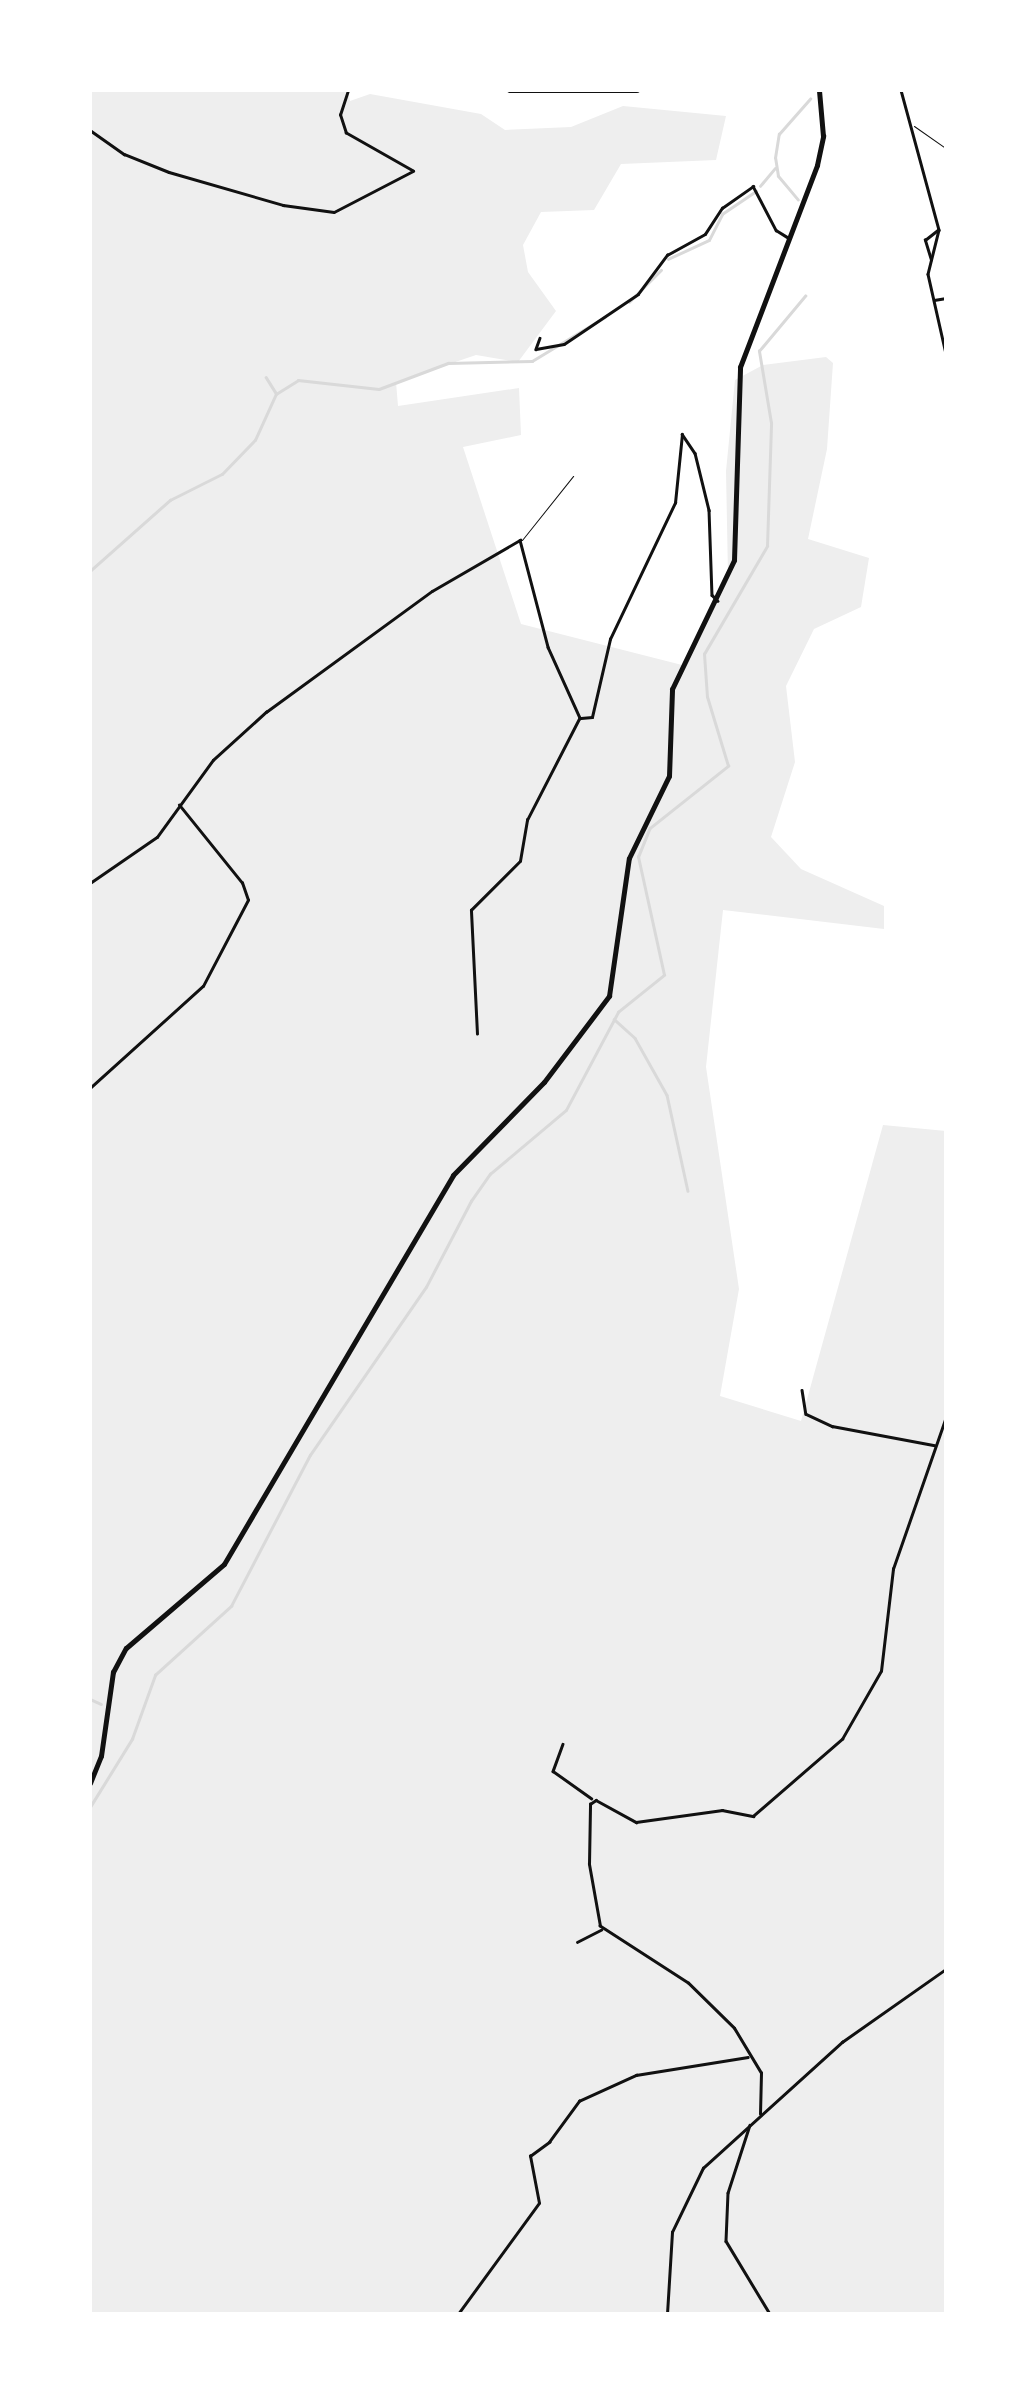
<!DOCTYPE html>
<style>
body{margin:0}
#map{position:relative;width:1036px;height:2404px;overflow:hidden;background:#fff;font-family:Mulish,sans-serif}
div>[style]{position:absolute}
.green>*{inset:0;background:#eee}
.stream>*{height:2.5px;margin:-1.25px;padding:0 1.25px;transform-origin:1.25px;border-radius:1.25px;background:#d9d9d9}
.service>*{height:1px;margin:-0.5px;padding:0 0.5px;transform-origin:0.5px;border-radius:0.5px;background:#111}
.minor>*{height:2.5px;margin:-1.25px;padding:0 1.25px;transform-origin:1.25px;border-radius:1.25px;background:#111}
.primary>*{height:5px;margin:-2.5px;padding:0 2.5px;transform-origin:2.5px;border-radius:2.5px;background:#111}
.motorway>*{height:6px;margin:-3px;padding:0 3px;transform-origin:3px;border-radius:3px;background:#111}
span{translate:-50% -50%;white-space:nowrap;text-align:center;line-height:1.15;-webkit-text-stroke:10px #fff;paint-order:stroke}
.frame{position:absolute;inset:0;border:92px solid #fff;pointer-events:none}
</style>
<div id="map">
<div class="green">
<i style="clip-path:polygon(90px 90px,348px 90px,350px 101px,370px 94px,481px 114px,505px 130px,571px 127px,623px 106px,726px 116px,716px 160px,621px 164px,594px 210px,541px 212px,523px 245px,528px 272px,556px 311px,518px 362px,476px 355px,396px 382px,398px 406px,519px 388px,521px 435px,463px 447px,521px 624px,686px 666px,728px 576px,726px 471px,735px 380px,763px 365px,826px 357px,833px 363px,827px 449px,808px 539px,869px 558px,861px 607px,814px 629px,786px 686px,795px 762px,771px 837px,801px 869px,884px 906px,884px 929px,723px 910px,706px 1067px,739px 1289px,720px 1396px,801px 1421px,883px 1125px,946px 1131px,946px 2314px,90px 2314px)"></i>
</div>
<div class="stream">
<i style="left:760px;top:186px;width:23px;rotate:-50deg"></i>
<i style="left:798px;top:200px;width:31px;rotate:-130deg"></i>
<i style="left:778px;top:176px;width:18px;rotate:-99deg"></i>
<i style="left:775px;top:158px;width:24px;rotate:-81deg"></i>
<i style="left:779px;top:134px;width:47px;rotate:-48.5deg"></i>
<i style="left:668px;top:259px;width:45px;rotate:-24.9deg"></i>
<i style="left:709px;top:240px;width:29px;rotate:-63deg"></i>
<i style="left:722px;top:214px;width:41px;rotate:-34.1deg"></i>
<i style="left:629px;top:302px;width:45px;rotate:-45deg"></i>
<i style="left:266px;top:377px;width:19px;rotate:58deg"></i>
<i style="left:90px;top:571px;width:107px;rotate:-41.6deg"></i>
<i style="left:170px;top:500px;width:58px;rotate:-26.6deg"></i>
<i style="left:222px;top:474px;width:47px;rotate:-45.9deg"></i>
<i style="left:255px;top:440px;width:51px;rotate:-65.5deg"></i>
<i style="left:276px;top:394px;width:26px;rotate:-32deg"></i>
<i style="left:298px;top:380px;width:81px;rotate:6.3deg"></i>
<i style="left:379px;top:389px;width:74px;rotate:-20.6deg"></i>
<i style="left:448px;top:363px;width:84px;rotate:-1.4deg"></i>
<i style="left:532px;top:361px;width:85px;rotate:-31.1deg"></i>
<i style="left:614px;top:1019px;width:28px;rotate:42deg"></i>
<i style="left:635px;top:1038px;width:65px;rotate:60.7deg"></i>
<i style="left:667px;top:1095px;width:98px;rotate:77.7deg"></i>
<i style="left:90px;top:1699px;width:12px;rotate:24deg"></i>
<i style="left:90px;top:1807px;width:80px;rotate:-58.3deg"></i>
<i style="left:132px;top:1739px;width:68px;rotate:-70.2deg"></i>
<i style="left:155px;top:1675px;width:103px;rotate:-42.2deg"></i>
<i style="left:231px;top:1606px;width:170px;rotate:-62.4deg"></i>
<i style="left:310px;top:1455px;width:204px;rotate:-55.4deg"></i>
<i style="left:426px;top:1287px;width:97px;rotate:-62.4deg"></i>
<i style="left:471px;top:1201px;width:33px;rotate:-55deg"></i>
<i style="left:490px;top:1174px;width:99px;rotate:-40.1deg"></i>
<i style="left:566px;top:1110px;width:111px;rotate:-62deg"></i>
<i style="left:618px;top:1012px;width:59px;rotate:-38.8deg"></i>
<i style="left:664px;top:975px;width:121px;rotate:-102.4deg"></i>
<i style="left:638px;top:857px;width:31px;rotate:-68deg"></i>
<i style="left:650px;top:828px;width:100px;rotate:-38.5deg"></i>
<i style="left:728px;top:766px;width:72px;rotate:-106.9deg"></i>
<i style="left:707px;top:697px;width:43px;rotate:-94deg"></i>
<i style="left:704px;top:654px;width:125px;rotate:-59.7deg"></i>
<i style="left:767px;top:546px;width:123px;rotate:-88.1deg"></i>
<i style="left:771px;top:423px;width:73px;rotate:-99.5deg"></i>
<i style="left:759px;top:351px;width:72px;rotate:-50.1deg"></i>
</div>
<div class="service">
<i style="left:914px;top:126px;width:39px;rotate:35deg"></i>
<i style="left:522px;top:540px;width:82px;rotate:-51.4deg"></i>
</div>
<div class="minor">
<i style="left:901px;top:90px;width:145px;rotate:74.8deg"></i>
<i style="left:939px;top:230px;width:45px;rotate:104deg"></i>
<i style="left:928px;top:274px;width:82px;rotate:77.3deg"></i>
<i style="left:90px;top:130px;width:42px;rotate:35.2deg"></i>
<i style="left:124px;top:154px;width:48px;rotate:21.8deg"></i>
<i style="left:169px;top:172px;width:119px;rotate:16.1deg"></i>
<i style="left:283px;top:205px;width:51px;rotate:7.8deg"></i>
<i style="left:334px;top:212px;width:89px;rotate:-27.4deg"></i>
<i style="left:413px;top:171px;width:77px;rotate:-150.4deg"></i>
<i style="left:346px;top:133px;width:19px;rotate:-108deg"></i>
<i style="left:340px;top:115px;width:26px;rotate:-72deg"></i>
<i style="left:931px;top:260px;width:21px;rotate:-107deg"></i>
<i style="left:925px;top:240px;width:16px;rotate:-38deg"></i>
<i style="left:934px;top:300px;width:12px;rotate:-9deg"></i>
<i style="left:540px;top:338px;width:12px;rotate:110deg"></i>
<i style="left:536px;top:349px;width:28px;rotate:-10deg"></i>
<i style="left:564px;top:344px;width:89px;rotate:-34deg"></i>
<i style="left:638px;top:294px;width:49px;rotate:-53.4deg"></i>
<i style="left:667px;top:255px;width:43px;rotate:-28.9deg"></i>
<i style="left:705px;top:234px;width:31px;rotate:-57deg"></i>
<i style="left:722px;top:208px;width:38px;rotate:-35deg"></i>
<i style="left:753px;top:186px;width:50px;rotate:62.4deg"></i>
<i style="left:776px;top:230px;width:13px;rotate:32deg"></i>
<i style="left:581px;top:718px;width:11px;rotate:-5deg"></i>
<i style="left:592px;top:717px;width:80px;rotate:-77deg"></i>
<i style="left:610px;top:639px;width:151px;rotate:-64.5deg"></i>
<i style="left:675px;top:503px;width:69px;rotate:-84.2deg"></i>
<i style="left:682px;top:434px;width:23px;rotate:56deg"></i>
<i style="left:695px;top:453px;width:59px;rotate:76.2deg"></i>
<i style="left:709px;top:510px;width:85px;rotate:88deg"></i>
<i style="left:712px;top:595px;width:8px;rotate:45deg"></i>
<i style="left:90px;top:883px;width:81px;rotate:-34.5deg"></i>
<i style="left:157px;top:837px;width:95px;rotate:-54deg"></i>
<i style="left:213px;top:760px;width:72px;rotate:-42.2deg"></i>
<i style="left:266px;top:712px;width:205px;rotate:-36.1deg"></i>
<i style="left:432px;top:591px;width:102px;rotate:-30.1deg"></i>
<i style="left:520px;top:540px;width:111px;rotate:75.3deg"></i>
<i style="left:548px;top:647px;width:78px;rotate:65.7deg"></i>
<i style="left:477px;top:1034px;width:124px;rotate:-92.8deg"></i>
<i style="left:471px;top:910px;width:69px;rotate:-45deg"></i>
<i style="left:520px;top:861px;width:42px;rotate:-80.3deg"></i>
<i style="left:527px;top:820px;width:114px;rotate:-62.8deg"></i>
<i style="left:90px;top:1088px;width:152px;rotate:-42.1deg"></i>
<i style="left:203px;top:986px;width:97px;rotate:-62.4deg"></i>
<i style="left:248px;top:900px;width:18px;rotate:-109deg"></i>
<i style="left:242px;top:883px;width:100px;rotate:-128.9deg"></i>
<i style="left:802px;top:1390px;width:24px;rotate:81deg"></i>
<i style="left:806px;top:1414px;width:29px;rotate:25deg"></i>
<i style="left:832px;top:1426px;width:104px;rotate:10.6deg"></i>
<i style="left:563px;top:1744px;width:29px;rotate:110deg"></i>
<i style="left:553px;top:1771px;width:47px;rotate:35.4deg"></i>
<i style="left:577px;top:1942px;width:27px;rotate:-27deg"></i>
<i style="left:760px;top:2114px;width:41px;rotate:-88.6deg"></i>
<i style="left:761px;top:2073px;width:52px;rotate:-121deg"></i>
<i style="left:734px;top:2028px;width:64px;rotate:-135.6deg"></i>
<i style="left:688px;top:1983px;width:105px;rotate:-147.1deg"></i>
<i style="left:600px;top:1926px;width:63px;rotate:-100.1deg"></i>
<i style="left:589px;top:1864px;width:60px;rotate:-89deg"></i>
<i style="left:590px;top:1804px;width:7px;rotate:-34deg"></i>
<i style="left:596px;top:1800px;width:46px;rotate:28.8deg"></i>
<i style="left:636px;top:1822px;width:87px;rotate:-7.9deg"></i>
<i style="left:722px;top:1810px;width:32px;rotate:11deg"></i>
<i style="left:753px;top:1816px;width:118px;rotate:-40.9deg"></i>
<i style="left:842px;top:1739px;width:78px;rotate:-60.2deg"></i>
<i style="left:881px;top:1671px;width:103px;rotate:-83.3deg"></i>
<i style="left:893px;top:1569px;width:161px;rotate:-70.8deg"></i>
<i style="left:750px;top:2125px;width:71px;rotate:107.9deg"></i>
<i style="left:728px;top:2193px;width:48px;rotate:92.4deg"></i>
<i style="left:726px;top:2241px;width:85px;rotate:58.9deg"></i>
<i style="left:458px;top:2314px;width:137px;rotate:-53.9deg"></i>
<i style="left:539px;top:2203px;width:48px;rotate:-100.8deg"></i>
<i style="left:530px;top:2156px;width:24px;rotate:-36deg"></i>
<i style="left:549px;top:2142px;width:51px;rotate:-53.8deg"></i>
<i style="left:579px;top:2101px;width:63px;rotate:-24.5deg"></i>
<i style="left:636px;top:2075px;width:113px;rotate:-9.1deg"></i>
<i style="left:667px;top:2314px;width:82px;rotate:-86.5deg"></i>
<i style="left:672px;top:2232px;width:71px;rotate:-64.2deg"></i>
<i style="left:703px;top:2168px;width:188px;rotate:-42.2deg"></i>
<i style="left:842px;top:2042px;width:127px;rotate:-35.1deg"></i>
</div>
<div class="primary">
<i style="left:90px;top:1783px;width:29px;rotate:-68deg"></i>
<i style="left:101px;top:1756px;width:85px;rotate:-81.9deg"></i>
<i style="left:113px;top:1672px;width:27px;rotate:-62deg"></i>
<i style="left:126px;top:1648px;width:129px;rotate:-40.6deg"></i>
<i style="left:224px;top:1564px;width:451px;rotate:-59.5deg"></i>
<i style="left:453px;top:1175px;width:130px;rotate:-45.6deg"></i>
<i style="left:544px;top:1082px;width:108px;rotate:-52.9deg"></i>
<i style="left:609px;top:996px;width:139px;rotate:-81.8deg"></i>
<i style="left:629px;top:858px;width:91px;rotate:-64deg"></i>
<i style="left:669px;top:776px;width:87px;rotate:-88deg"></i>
<i style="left:672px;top:689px;width:143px;rotate:-64.3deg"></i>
<i style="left:734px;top:560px;width:193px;rotate:-88.2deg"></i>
<i style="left:740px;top:367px;width:216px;rotate:-69.1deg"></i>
<i style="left:817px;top:165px;width:30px;rotate:-78deg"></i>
<i style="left:823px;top:136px;width:46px;rotate:-95deg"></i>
</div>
<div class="motorway">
<i style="left:510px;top:90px;width:127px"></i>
</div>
<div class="frame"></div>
</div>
